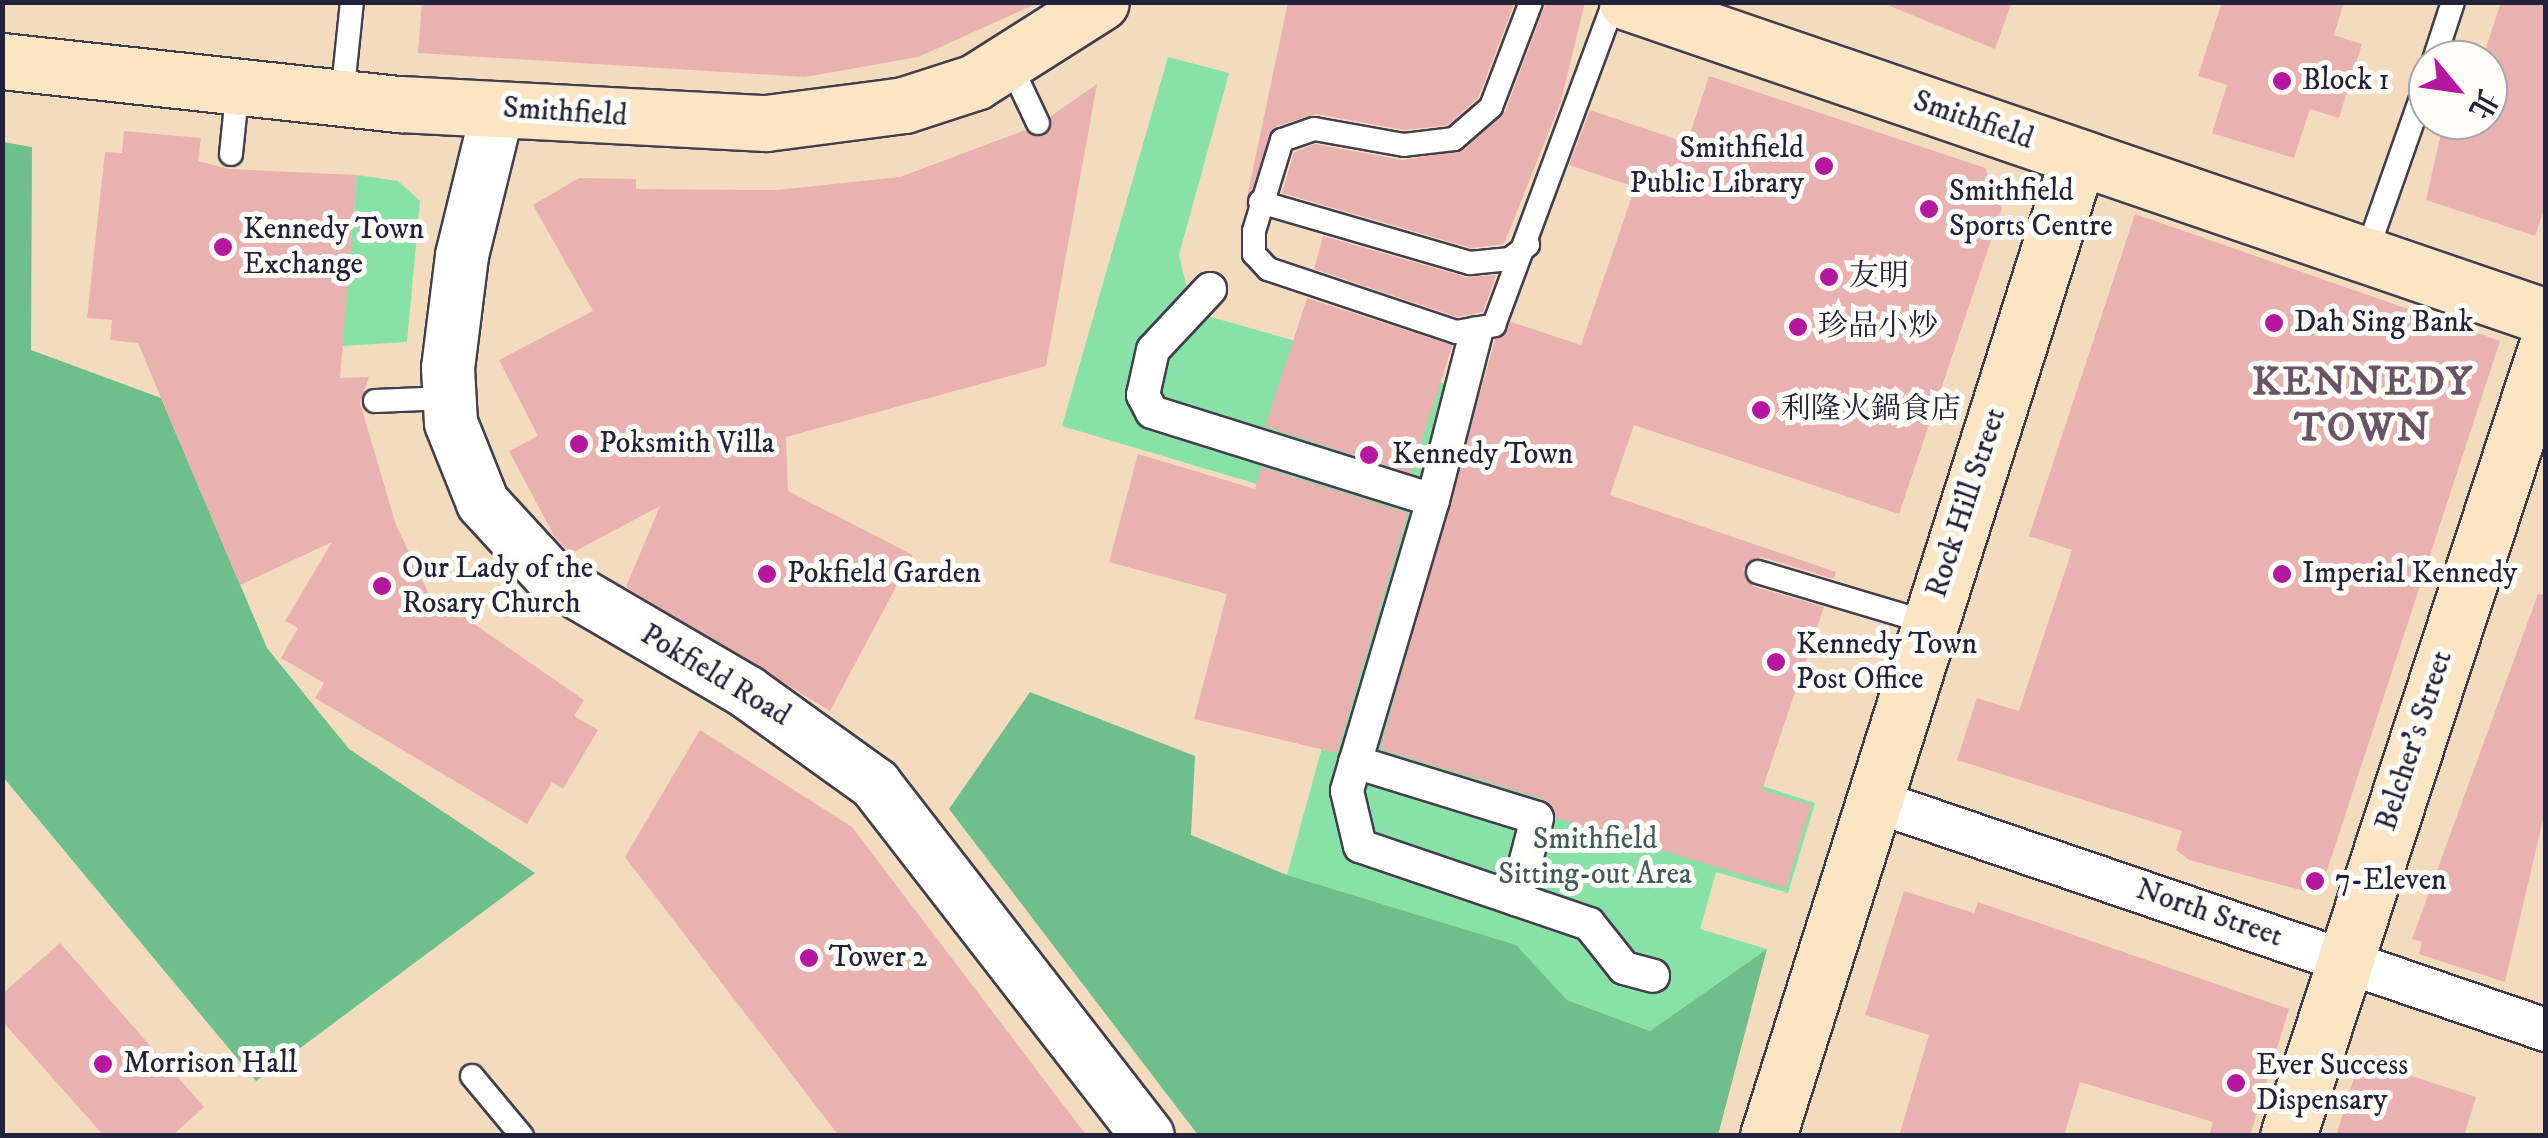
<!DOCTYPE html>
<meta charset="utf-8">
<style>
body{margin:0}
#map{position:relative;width:2548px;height:1138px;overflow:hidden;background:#f3dcbd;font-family:"IM FELL DW Pica","Noto Serif TC",serif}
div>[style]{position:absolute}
.green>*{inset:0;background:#88e1a6}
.forest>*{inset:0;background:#6ebf8b}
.building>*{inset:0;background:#e9b2b0;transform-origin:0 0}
.roads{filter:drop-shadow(2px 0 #413e4e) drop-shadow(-2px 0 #413e4e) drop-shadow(0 2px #413e4e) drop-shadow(0 -2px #413e4e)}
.service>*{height:22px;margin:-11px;padding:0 11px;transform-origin:11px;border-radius:11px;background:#fff}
.pedestrian>*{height:32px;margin:-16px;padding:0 16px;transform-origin:16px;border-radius:16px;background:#fff}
.minor>*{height:42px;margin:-21px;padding:0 21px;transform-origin:21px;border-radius:21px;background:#fff}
.tertiary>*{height:52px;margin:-26px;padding:0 26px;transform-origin:26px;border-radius:26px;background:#fff}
.secondary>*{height:55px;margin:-27.5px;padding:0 27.5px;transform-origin:27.5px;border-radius:27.5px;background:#fce5c4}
.dots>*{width:28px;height:28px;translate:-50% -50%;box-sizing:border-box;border:5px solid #fdfcf7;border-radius:50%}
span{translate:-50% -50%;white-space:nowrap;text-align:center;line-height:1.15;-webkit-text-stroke:10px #fdfcf7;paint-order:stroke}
.poi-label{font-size:30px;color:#22223b}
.left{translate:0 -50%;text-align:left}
.right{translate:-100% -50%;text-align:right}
.street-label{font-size:30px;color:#22223b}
.park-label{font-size:30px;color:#415b5b}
.district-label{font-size:40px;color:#685464;font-weight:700;letter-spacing:2.5px}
.frame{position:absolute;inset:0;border:5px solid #22223b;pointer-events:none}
.north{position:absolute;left:2408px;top:40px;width:100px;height:100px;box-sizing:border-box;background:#fdfcf7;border:2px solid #a5a5ac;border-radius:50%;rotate:119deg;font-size:28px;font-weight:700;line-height:40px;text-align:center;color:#22223b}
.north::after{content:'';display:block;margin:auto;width:35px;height:45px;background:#b5179e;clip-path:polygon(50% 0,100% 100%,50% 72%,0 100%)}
</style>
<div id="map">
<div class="green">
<i style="clip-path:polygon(1168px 57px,1229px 73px,1179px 255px,1190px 301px,1204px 315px,1513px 403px,1424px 677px,1815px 803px,1788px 893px,1716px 872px,1700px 929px,1767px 949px,1650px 1031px,1567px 1000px,1515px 945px,1287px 875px,1384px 522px,1062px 426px)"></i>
<i style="clip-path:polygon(357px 175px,398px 181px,420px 201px,407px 342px,342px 346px)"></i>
</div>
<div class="forest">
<i style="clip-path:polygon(3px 142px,32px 147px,31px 350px,161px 398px,267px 648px,349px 749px,535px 873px,256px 1081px,3px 777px)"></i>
<i style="clip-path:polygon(1030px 692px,1195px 756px,1191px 835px,1287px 875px,1516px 945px,1567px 1000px,1650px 1031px,1767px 949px,1718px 1135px,1198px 1135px,949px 809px)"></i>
</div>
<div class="building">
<i style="clip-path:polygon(422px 2px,1040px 2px,918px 57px,805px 77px,418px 53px)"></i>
<i style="clip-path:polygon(1288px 2px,1515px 2px,1478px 98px,1448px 125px,1404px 130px,1316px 114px,1277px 126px,1244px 212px)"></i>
<i style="clip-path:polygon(1546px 2px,1585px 2px,1561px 101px,1504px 244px,1471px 248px,1282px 193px,1294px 152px,1315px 144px,1402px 160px,1464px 150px,1505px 112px)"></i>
<i style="clip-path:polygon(1880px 2px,2012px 2px,1995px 49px)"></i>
<i style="clip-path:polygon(2222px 2px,2344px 2px,2334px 35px,2362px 44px,2339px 118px,2310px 109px,2294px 158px,2212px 133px,2227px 85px,2198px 76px)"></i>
<i style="clip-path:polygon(2501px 2px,2546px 2px,2546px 204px,2535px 236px,2426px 200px,2444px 120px,2488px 120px,2482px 60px)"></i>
<i style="clip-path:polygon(1709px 76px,1985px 168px,2002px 208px,1899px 514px,1634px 425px,1610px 495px,1836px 572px,1834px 579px,1761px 557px,1743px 569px,1753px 586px,1824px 607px,1762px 790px,1811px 805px,1786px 888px,1556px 818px,1543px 799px,1380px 749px,1495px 340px,1511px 322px,1581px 345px,1635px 187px,1569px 165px,1590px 110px,1687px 143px)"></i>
<i style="clip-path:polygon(1097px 84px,1046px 366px,786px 437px,788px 491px,913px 555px,830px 711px,626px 587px,660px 506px,570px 554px,554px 536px,509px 451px,538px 436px,499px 360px,593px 311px,533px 205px,579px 178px,636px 179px,636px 189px,777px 190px,900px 177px,1025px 130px,1045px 136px,1051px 116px)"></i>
<i style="clip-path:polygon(124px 131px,201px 138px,198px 161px,229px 169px,357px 175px,340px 378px,369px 377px,360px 403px,396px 525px,428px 592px,584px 700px,574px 716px,598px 730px,563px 789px,552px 782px,527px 824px,315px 698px,324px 683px,281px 658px,298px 628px,285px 621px,332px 542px,240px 585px,138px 343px,110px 340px,112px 320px,87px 318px,105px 152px,122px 153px)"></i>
<i style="clip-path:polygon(2135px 214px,2500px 341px,2319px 895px,2189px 860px,2176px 850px,2182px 831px,1957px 760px,1977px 698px,2019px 711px,2072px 550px,2029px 536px)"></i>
<i style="clip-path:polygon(1323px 236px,1466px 277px,1496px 275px,1483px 312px,1457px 317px,1314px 269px)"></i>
<i style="left:1307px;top:298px;width:153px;height:135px;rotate:18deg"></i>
<i style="clip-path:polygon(1138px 454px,1255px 489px,1261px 467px,1408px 513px,1337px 753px,1194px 719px,1227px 594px,1109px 562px)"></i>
<i style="clip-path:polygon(2538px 594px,2546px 595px,2546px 807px,2505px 982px,2419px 954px,2422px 942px,2412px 939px)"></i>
<i style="clip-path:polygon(700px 730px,852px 827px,1087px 1136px,839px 1136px,625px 857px)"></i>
<i style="clip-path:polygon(1904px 891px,1974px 913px,1978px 902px,2289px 1009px,2250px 1136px,2209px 1136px,2213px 1122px,2080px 1082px,2064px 1136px,1899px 1136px,1929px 1035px,1865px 1015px)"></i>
<i style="clip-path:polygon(60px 943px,204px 1107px,172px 1136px,104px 1136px,2px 1021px,2px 994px)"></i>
<i style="clip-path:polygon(2360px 1059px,2476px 1097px,2464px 1136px,2336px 1136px)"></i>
</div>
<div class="roads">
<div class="service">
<i style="left:1531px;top:2px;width:112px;rotate:110.9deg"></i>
<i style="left:1491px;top:107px;width:49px;rotate:139.1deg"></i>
<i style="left:1454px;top:139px;width:50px;rotate:173.2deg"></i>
<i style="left:1404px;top:145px;width:91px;rotate:-169.9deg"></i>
<i style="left:1314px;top:129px;width:34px;rotate:161deg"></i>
<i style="left:1282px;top:140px;width:95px;rotate:107.1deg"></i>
<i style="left:1254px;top:231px;width:23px;rotate:90deg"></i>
<i style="left:1254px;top:254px;width:21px;rotate:47deg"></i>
<i style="left:1268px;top:269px;width:198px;rotate:18.5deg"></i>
<i style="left:1456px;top:332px;width:39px;rotate:-10deg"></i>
<i style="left:1494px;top:325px;width:345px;rotate:-69.6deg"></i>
<i style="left:2434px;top:60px;width:61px;rotate:-71.9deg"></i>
<i style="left:1011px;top:66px;width:63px;rotate:64.7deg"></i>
<i style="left:342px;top:98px;width:97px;rotate:-84.1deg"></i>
<i style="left:231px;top:154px;width:69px;rotate:-84.2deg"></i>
<i style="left:1260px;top:202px;width:219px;rotate:16.2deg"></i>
<i style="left:1470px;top:263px;width:40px;rotate:-5.7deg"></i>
<i style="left:1510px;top:259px;width:23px;rotate:-38deg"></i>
<i style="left:2365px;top:257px;width:190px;rotate:-70.6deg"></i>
<i style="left:375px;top:401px;width:72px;rotate:-2.4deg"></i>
<i style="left:1758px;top:572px;width:178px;rotate:16.6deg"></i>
<i style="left:472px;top:1076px;width:78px;rotate:50.2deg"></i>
</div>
<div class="pedestrian">
<i style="left:1210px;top:289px;width:83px;rotate:133.1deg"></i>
<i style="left:1153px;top:350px;width:46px;rotate:102.5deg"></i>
<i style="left:1143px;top:395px;width:19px;rotate:62deg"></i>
<i style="left:1152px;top:412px;width:294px;rotate:17.4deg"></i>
<i style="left:1433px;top:500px;width:303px;rotate:106.5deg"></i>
<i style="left:1347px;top:791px;width:57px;rotate:76.7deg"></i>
<i style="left:1360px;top:846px;width:242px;rotate:18.8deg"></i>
<i style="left:1589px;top:924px;width:56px;rotate:51.5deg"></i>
<i style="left:1624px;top:968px;width:30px;rotate:15deg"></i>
<i style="left:1433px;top:500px;width:172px;rotate:-75.6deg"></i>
<i style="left:1355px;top:762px;width:190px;rotate:17.1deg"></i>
<i style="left:1537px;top:818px;width:84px;rotate:104.5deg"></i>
</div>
<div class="minor">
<i style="left:1872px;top:800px;width:712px;rotate:18.84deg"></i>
</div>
<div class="tertiary">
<i style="left:498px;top:109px;width:151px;rotate:103.8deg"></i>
<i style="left:462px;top:256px;width:113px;rotate:97.1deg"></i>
<i style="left:448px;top:368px;width:55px;rotate:86.9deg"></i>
<i style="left:451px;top:423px;width:86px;rotate:68.2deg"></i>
<i style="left:483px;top:503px;width:102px;rotate:47.4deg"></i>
<i style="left:552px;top:578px;width:226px;rotate:30.3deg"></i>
<i style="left:747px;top:692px;width:158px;rotate:35.7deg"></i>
<i style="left:875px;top:784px;width:445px;rotate:52.2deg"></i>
</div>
<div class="secondary">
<i style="left:1627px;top:2px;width:971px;rotate:18.92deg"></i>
<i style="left:2px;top:61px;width:400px;rotate:6.2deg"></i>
<i style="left:400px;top:104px;width:366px;rotate:3deg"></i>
<i style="left:766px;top:123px;width:139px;rotate:-7.4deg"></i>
<i style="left:904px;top:105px;width:75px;rotate:-17.9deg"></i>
<i style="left:975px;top:82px;width:149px;rotate:-32.4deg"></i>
<i style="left:1768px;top:1136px;width:1026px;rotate:-72.41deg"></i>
<i style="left:2288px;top:1136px;width:829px;rotate:-71.87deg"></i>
</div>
</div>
<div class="dots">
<i style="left:2282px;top:81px;background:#b5179e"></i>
<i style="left:1824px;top:166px;background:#b5179e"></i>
<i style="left:1929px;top:209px;background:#b5179e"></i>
<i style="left:223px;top:247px;background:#b5179e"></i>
<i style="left:1829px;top:277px;background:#b5179e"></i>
<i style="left:2274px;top:323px;background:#b5179e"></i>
<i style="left:1798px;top:327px;background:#b5179e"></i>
<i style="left:1761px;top:410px;background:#b5179e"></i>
<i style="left:579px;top:444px;background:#b5179e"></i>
<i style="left:1369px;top:455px;background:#b5179e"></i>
<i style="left:767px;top:574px;background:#b5179e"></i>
<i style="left:2282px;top:574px;background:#b5179e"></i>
<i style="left:382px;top:586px;background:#b5179e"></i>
<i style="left:1776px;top:662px;background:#b5179e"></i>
<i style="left:2315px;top:881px;background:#b5179e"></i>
<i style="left:809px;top:958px;background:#b5179e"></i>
<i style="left:103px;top:1064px;background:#b5179e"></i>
<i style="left:2236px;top:1083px;background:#b5179e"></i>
</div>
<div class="poi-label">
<span class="left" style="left:2302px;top:81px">Block 1</span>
<span class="right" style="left:1804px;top:166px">Smithfield<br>Public Library</span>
<span class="left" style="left:1949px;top:209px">Smithfield<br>Sports Centre</span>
<span class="left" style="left:243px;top:247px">Kennedy Town<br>Exchange</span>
<span class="left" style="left:1849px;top:277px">友明</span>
<span class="left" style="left:2294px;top:323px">Dah Sing Bank</span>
<span class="left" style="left:1818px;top:327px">珍品小炒</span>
<span class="left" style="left:1781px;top:410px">利隆火鍋食店</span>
<span class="left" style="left:599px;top:444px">Poksmith Villa</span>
<span class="left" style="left:1392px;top:455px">Kennedy Town</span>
<span class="left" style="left:402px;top:586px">Our Lady of the<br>Rosary Church</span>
<span class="left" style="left:787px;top:574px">Pokfield Garden</span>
<span class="left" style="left:2302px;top:574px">Imperial Kennedy</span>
<span class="left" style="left:1796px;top:662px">Kennedy Town<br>Post Office</span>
<span class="left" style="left:2335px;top:881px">7-Eleven</span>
<span class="left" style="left:829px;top:958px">Tower 2</span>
<span class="left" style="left:123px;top:1064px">Morrison Hall</span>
<span class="left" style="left:2256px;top:1083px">Ever Success<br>Dispensary</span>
</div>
<div class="street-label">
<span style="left:565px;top:113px;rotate:4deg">Smithfield</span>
<span style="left:1973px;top:121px;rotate:19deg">Smithfield</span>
<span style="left:1967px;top:503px;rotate:-72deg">Rock Hill Street</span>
<span style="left:715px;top:676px;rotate:31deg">Pokfield Road</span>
<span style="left:2415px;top:741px;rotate:-72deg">Belcher's Street</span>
<span style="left:2209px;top:914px;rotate:19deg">North Street</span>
</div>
<div class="park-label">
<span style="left:1595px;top:857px">Smithfield<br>Sitting-out Area</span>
</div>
<div class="district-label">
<span style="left:2363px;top:406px">KENNEDY<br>TOWN</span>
</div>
<div class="frame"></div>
<div class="north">北</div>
</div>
